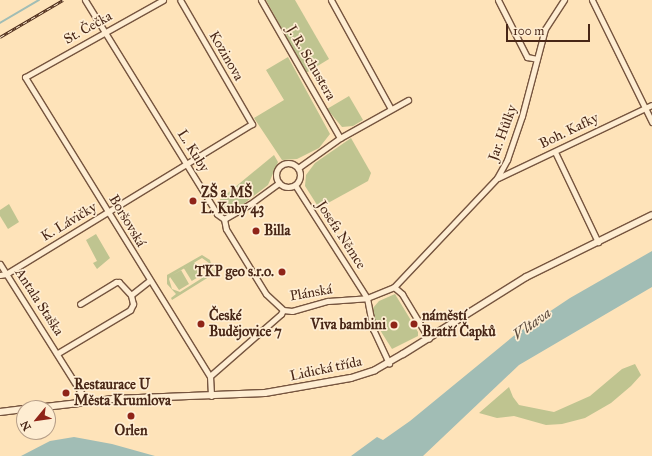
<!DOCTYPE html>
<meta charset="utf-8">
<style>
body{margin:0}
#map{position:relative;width:652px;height:456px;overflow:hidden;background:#fee3b9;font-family:"IM FELL Great Primer",serif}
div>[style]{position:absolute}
.green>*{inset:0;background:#bfc490;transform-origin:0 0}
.water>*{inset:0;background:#a1bdb5}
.stream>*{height:1.5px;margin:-0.75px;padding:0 0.75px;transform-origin:0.75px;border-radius:0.75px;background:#a1bdb5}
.roads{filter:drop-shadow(1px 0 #76553f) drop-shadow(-1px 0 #76553f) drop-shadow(0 1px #76553f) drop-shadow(0 -1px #76553f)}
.minor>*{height:5px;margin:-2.5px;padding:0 2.5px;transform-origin:2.5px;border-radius:2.5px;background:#feedd2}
.minor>.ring{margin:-2.5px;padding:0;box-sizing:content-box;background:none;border:5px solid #feedd2;border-radius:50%}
.tertiary>*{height:6px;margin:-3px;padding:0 3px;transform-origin:3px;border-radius:3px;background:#feedd2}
.rail>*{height:3px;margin-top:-1.5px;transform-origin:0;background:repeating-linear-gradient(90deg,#feedd2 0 4.5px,#482616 0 9px);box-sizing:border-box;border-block:1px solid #482616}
.dots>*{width:11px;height:11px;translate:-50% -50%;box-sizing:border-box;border:2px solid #feedd2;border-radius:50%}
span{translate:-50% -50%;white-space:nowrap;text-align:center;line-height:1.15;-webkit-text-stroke:3.5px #feedd2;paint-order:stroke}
.street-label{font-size:14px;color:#482616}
.poi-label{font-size:14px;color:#482616;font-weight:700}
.left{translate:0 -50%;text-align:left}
.right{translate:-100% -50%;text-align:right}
.water-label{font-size:15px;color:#5e4c3e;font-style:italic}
.north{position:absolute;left:16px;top:400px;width:40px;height:40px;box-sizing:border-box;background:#feedd2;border:1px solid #b59d87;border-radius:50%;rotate:241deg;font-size:11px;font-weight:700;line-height:16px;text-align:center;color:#482616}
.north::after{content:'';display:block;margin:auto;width:14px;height:18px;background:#8f2418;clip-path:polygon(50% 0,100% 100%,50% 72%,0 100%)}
.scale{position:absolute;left:506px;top:24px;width:84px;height:18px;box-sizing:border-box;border:2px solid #482616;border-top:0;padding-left:5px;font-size:12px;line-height:14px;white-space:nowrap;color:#482616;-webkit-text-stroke:3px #feedd2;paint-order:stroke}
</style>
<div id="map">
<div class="green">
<i style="clip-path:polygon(266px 0,295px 0,329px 59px,306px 73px)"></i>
<i style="clip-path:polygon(288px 57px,330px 134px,319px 148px,297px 159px,282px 160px,254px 118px,284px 100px,266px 70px)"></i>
<i style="clip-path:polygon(349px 96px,363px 120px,353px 126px,342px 127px,327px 109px)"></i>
<i style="clip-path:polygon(351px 138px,371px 173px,368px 181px,319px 208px,305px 186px,306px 175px,315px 163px)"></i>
<i style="clip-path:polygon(274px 155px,278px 162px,268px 185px,237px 209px,226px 212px,222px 210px,217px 202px)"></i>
<i style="clip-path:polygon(9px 204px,19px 222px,8px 229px,0 216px,0 210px)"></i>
<i style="clip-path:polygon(96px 234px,110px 258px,97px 269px,93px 263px,97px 261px,86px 240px)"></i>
<i style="clip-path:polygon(evenodd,202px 255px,210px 260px,213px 271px,218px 267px,220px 270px,172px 300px,171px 298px,176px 294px,167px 284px,167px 275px,202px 255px,202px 258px,209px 263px,207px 275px,180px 292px,172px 289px,169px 279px,170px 277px,179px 290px,189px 284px,181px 270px,171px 276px,202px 258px)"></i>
<i style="left:194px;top:262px;width:15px;height:12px;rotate:58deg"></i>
<i style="clip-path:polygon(395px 294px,418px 332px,418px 336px,392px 349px,375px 322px,373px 308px,379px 301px)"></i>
<i style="clip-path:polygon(635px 364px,641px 375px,631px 386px,611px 403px,585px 418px,562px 424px,546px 425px,514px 416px,497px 418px,479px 413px,509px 387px,513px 397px,519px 405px,554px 412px,590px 396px,622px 369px)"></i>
</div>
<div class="water">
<i style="clip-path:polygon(652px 251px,652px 287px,519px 365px,423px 456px,351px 456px,377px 437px,383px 440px,410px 421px,516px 334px,570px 298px)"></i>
<i style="clip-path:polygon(74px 437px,112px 444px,155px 456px,21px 456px,50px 441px)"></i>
</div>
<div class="stream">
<i style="left:0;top:23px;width:45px;rotate:-30.5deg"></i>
</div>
<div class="roads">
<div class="minor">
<i style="left:85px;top:0;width:251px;rotate:58.3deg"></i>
<i style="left:217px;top:214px;width:9px;rotate:36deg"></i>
<i style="left:224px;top:219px;width:10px;rotate:79deg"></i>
<i style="left:226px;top:229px;width:76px;rotate:58.4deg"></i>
<i style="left:266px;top:294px;width:23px;rotate:43deg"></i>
<i style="left:283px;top:310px;width:9px;rotate:6deg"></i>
<i style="left:292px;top:311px;width:37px;rotate:-16deg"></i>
<i style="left:328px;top:301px;width:39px;rotate:-4deg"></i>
<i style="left:367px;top:298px;width:29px;rotate:-22deg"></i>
<i style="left:394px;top:287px;width:150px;rotate:-46.6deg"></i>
<i style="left:497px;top:178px;width:21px;rotate:-61deg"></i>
<i style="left:507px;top:160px;width:46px;rotate:-71.2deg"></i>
<i style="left:522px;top:116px;width:90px;rotate:-75.2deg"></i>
<i style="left:545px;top:29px;width:35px;rotate:-57deg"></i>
<i style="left:163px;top:0;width:158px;rotate:150.8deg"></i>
<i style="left:25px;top:77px;width:352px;rotate:58.3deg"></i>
<i style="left:210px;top:376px;width:20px;rotate:87deg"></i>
<i style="left:261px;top:0;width:159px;rotate:60.2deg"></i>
<i style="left:331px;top:0;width:124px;rotate:61.2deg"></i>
<i style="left:498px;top:0;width:64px;rotate:63deg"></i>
<i style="left:527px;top:57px;width:10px;rotate:11deg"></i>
<i style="left:592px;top:0;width:136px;rotate:63.8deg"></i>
<i style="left:555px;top:152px;width:100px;rotate:64.5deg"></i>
<i class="ring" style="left:276px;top:163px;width:19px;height:19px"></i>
<i style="left:298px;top:168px;width:52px;rotate:-35.5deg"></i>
<i style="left:340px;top:138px;width:78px;rotate:-29.2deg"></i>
<i style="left:498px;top:178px;width:170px;rotate:-25.4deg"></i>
<i style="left:295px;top:185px;width:134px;rotate:57.5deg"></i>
<i style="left:367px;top:298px;width:32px;rotate:79deg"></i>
<i style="left:373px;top:329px;width:38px;rotate:65deg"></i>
<i style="left:224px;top:219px;width:30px;rotate:-30deg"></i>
<i style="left:250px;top:204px;width:36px;rotate:-36deg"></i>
<i style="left:0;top:264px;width:163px;rotate:57.8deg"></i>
<i style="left:0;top:275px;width:6px;rotate:-9deg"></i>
<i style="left:6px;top:274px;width:288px;rotate:-31.4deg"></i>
<i style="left:252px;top:124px;width:143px;rotate:-120.1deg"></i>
<i style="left:394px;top:287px;width:11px;rotate:41deg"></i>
<i style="left:402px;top:294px;width:52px;rotate:59deg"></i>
<i style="left:131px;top:295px;width:23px;rotate:-38deg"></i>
<i style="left:58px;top:353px;width:84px;rotate:-30.8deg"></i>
<i style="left:130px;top:310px;width:7px;rotate:-63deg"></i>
<i style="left:133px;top:304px;width:9px;rotate:-103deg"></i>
<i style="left:131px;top:295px;width:18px;rotate:-133deg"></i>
<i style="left:119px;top:282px;width:3px;rotate:180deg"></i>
<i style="left:116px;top:282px;width:42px;rotate:148.6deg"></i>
<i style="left:210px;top:376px;width:94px;rotate:-41.1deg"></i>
<i style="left:281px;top:314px;width:4px;rotate:-63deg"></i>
</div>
<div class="tertiary">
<i style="left:36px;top:408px;width:78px;rotate:-6.7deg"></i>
<i style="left:113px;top:399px;width:152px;rotate:-2.3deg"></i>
<i style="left:265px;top:393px;width:87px;rotate:-9.9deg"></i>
<i style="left:351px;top:378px;width:25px;rotate:-18deg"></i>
<i style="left:375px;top:370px;width:32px;rotate:-30deg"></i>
<i style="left:403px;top:354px;width:145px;rotate:-32deg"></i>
<i style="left:526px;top:277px;width:140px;rotate:-26.2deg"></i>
<i style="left:0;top:412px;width:24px;rotate:-7deg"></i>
</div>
</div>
<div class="rail">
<i style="left:0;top:37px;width:73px;rotate:-30.4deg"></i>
</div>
<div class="dots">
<i style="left:193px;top:201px;background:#8f2418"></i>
<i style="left:256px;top:231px;background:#8f2418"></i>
<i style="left:282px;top:272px;background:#8f2418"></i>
<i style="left:201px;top:324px;background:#8f2418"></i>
<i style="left:414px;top:324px;background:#8f2418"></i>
<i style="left:394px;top:325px;background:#8f2418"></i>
<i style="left:66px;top:393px;background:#8f2418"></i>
<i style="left:131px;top:416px;background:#8f2418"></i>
</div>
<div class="street-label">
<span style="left:88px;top:28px;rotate:-29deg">St. Čečka</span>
<span style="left:226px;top:56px;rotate:60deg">Kozinova</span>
<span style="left:311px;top:63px;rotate:60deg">J. R. Schustera</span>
<span style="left:569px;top:131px;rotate:-26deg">Boh. Kafky</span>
<span style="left:503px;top:133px;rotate:-70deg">Jar. Hůlky</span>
<span style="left:193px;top:151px;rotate:58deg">L. Kuby</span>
<span style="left:127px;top:221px;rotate:59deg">Boršovská</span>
<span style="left:69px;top:222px;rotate:-31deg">K. Lávičky</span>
<span style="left:341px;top:235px;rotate:57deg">Josefa Němce</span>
<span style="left:311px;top:293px;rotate:-10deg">Plánská</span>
<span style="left:39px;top:302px;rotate:57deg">Antala Staška</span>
<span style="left:326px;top:369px;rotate:-12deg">Lidická třída</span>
</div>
<div class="poi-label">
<span class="left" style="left:201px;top:201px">ZŠ a MŠ<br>L. Kuby 43</span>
<span class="left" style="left:264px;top:231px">Billa</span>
<span class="right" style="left:274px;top:272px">TKP geo s.r.o.</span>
<span class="left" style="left:209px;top:324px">České<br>Budějovice 7</span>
<span class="left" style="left:422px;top:324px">náměstí<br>Bratří Čapků</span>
<span class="right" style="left:386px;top:325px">Viva bambini</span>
<span class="left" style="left:74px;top:393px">Restaurace U<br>Města Krumlova</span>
<span style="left:131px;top:431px">Orlen</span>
</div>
<div class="water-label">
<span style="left:532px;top:324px;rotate:-36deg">Vltava</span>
</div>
<div class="north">N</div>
<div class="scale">100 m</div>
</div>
